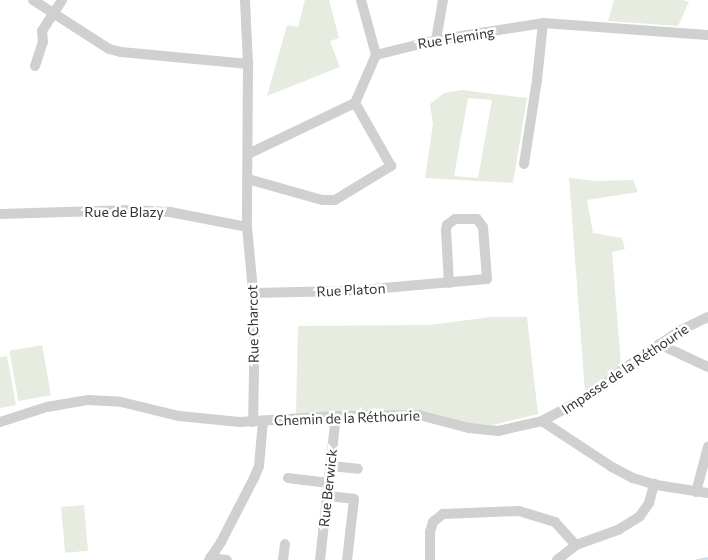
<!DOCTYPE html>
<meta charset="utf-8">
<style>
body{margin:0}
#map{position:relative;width:708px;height:560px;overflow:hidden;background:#fff;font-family:Commissioner,sans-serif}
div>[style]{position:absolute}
.green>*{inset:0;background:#e6ecdf;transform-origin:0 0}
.stream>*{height:2.5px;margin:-1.25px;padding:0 1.25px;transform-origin:1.25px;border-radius:1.25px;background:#cfe2ee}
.minor>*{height:10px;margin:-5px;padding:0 5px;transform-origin:5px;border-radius:5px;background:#d0d0d0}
span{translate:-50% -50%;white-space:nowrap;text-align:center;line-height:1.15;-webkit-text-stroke:5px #fff;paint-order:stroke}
.street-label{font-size:14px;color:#333}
</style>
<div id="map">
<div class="green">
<i style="clip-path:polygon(305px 0,329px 0,339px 38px,330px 41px,340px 67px,267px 96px,287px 25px,298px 27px)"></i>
<i style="clip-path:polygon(614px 0,683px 0,689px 2px,678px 26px,608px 21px)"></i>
<i style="clip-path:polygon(evenodd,462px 90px,527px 98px,513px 183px,425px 178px,433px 124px,430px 104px,444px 93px,462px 90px,468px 98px,492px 100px,478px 178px,454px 176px,468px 98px)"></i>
<i style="clip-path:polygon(569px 178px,596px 181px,633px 180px,638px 192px,587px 200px,593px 233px,622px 238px,625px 249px,612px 252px,621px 366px,585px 392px)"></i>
<i style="clip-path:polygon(491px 317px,527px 317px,538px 414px,493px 425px,471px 424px,420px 410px,296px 413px,298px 326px,429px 325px)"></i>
<i style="left:42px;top:345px;width:51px;height:33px;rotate:80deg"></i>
<i style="clip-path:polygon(7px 356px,16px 405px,0 408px,0 357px)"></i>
<i style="left:84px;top:505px;width:46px;height:23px;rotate:85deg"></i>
</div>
<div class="stream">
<i style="left:697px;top:560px;width:11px;rotate:-10deg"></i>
</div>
<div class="minor">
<i style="left:33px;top:0;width:90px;rotate:32.8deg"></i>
<i style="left:109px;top:49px;width:12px;rotate:14deg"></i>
<i style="left:121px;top:52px;width:128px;rotate:5.4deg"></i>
<i style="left:248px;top:64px;width:163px;rotate:90.4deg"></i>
<i style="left:247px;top:227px;width:85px;rotate:84.6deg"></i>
<i style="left:255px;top:312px;width:110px;rotate:91deg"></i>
<i style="left:245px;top:0;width:64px;rotate:87.3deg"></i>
<i style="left:361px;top:0;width:57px;rotate:74.7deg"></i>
<i style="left:436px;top:40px;width:41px;rotate:-80.1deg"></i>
<i style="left:35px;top:66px;width:25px;rotate:-72deg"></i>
<i style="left:43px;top:42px;width:11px;rotate:-95deg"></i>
<i style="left:42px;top:31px;width:37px;rotate:-57deg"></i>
<i style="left:248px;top:154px;width:119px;rotate:-25.5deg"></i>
<i style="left:355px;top:103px;width:52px;rotate:-66.4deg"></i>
<i style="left:376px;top:55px;width:62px;rotate:-14deg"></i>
<i style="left:436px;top:40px;width:108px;rotate:-9deg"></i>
<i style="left:543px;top:23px;width:165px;rotate:4.2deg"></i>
<i style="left:524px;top:164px;width:85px;rotate:-81.2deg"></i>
<i style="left:537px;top:80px;width:57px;rotate:-84deg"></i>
<i style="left:248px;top:179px;width:77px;rotate:15.8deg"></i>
<i style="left:322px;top:200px;width:13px"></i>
<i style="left:335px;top:200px;width:66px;rotate:-31.3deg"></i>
<i style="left:391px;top:166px;width:73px;rotate:-119.7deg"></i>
<i style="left:0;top:214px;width:131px;rotate:-1.7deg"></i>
<i style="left:131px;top:210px;width:39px;rotate:3deg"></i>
<i style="left:170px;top:212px;width:78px;rotate:11deg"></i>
<i style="left:253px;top:293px;width:90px;rotate:-1.3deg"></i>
<i style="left:343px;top:291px;width:29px;rotate:-4deg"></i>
<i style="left:372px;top:289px;width:115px;rotate:-5deg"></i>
<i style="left:487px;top:279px;width:52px;rotate:-94.4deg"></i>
<i style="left:483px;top:227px;width:10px;rotate:-127deg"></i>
<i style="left:477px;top:219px;width:22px;rotate:180deg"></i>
<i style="left:455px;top:219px;width:10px;rotate:143deg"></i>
<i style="left:447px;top:225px;width:5px;rotate:101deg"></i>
<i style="left:446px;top:230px;width:53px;rotate:86.8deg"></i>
<i style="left:659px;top:344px;width:54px;rotate:25.1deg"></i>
<i style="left:542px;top:421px;width:59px;rotate:-28.3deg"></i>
<i style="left:594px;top:393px;width:40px;rotate:-39deg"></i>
<i style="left:625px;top:368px;width:65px;rotate:-34.4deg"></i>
<i style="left:679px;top:331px;width:32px;rotate:-26deg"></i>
<i style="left:0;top:422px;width:49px;rotate:-17.7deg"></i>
<i style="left:47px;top:407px;width:42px;rotate:-9.7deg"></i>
<i style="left:88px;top:400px;width:33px;rotate:3deg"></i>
<i style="left:121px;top:402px;width:60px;rotate:13.6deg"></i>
<i style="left:179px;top:416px;width:61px;rotate:5.6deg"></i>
<i style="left:240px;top:422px;width:96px;rotate:-3.6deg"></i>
<i style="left:336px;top:416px;width:83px;rotate:-0.7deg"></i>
<i style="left:419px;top:415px;width:52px;rotate:14.6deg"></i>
<i style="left:469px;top:428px;width:29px;rotate:6deg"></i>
<i style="left:498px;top:431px;width:45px;rotate:-12.8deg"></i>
<i style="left:542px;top:421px;width:84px;rotate:33.3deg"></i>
<i style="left:612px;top:467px;width:24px;rotate:28deg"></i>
<i style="left:633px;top:478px;width:24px;rotate:17deg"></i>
<i style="left:656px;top:485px;width:53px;rotate:8.7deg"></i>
<i style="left:331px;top:466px;width:27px;rotate:6deg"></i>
<i style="left:288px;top:478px;width:41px;rotate:7deg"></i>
<i style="left:696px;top:492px;width:47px;rotate:-75.1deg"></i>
<i style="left:327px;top:496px;width:27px;rotate:6deg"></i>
<i style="left:354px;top:499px;width:61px;rotate:96.5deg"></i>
<i style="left:210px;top:558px;width:17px;rotate:7deg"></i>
<i style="left:209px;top:560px;width:22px;rotate:-56deg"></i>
<i style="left:221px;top:542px;width:72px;rotate:-62.7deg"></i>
<i style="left:254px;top:478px;width:13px;rotate:-67deg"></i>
<i style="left:259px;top:466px;width:45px;rotate:-84.9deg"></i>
<i style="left:283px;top:560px;width:16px;rotate:-83deg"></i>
<i style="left:320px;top:560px;width:145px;rotate:-83.7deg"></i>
<i style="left:430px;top:560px;width:28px;rotate:-90deg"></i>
<i style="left:430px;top:532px;width:10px;rotate:-73deg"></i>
<i style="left:433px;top:522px;width:13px;rotate:-39deg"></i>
<i style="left:443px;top:514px;width:76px;rotate:-2.3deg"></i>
<i style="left:519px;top:511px;width:38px;rotate:17deg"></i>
<i style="left:555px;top:522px;width:31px;rotate:48deg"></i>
<i style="left:576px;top:545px;width:45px;rotate:-19.7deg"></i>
<i style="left:618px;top:530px;width:26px;rotate:-32deg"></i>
<i style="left:640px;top:516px;width:16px;rotate:-55deg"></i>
<i style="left:649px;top:503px;width:20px;rotate:-75deg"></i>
<i style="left:557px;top:560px;width:24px;rotate:-38deg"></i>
</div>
<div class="street-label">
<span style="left:456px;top:38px;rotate:-9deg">Rue Fleming</span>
<span style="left:124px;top:212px">Rue de Blazy</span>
<span style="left:351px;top:290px;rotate:-3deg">Rue Platon</span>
<span style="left:253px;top:324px;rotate:-91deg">Rue Charcot</span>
<span style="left:625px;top:369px;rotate:-34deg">Impasse de la Réthourie</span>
<span style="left:347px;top:418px;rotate:-2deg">Chemin de la Réthourie</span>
<span style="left:328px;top:488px;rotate:-84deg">Rue Berwick</span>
</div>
</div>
